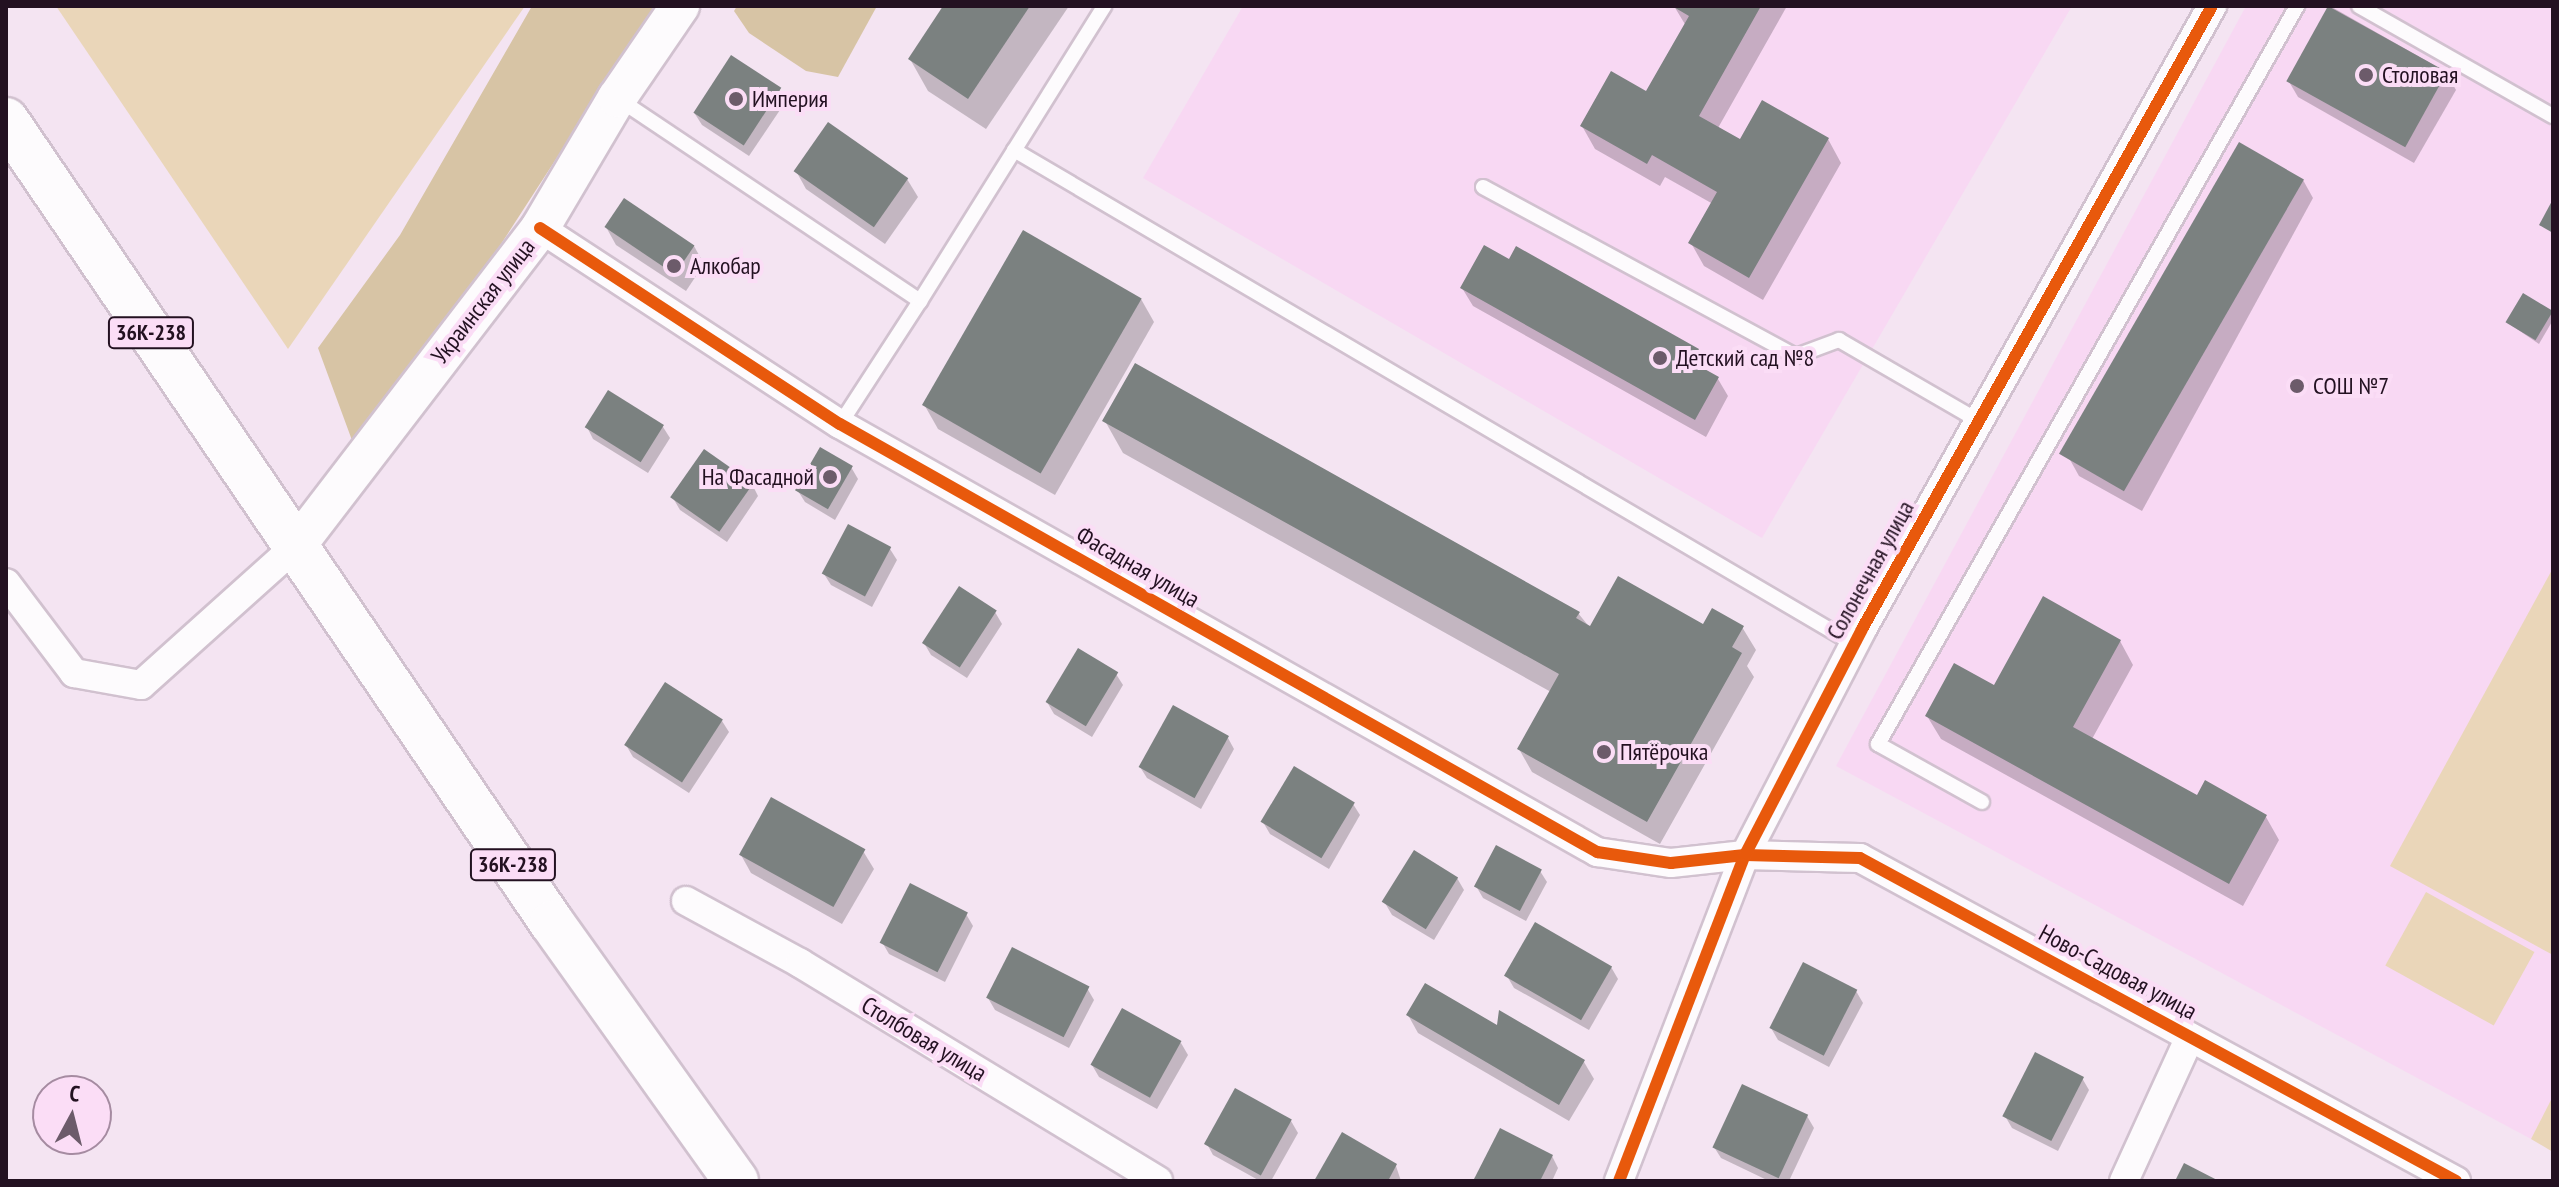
<!DOCTYPE html>
<meta charset="utf-8">
<style>
body{margin:0}
#map{position:relative;width:2559px;height:1187px;overflow:hidden;background:#f4e4f2;font-family:"PT Sans Narrow",sans-serif}
div>[style]{position:absolute}
.built>*{inset:0;background:#f8d8f3}
.green>*{inset:0;background:#ead6b9;transform-origin:0 0}
.forest>*{inset:0;background:#d7c4a5}
.shadow>*{inset:0;background:#0003}
.building>*{inset:0;background:#7b8180;transform-origin:0 0}
.roads{filter:drop-shadow(2px 0 #d1c1cf) drop-shadow(-2px 0 #d1c1cf) drop-shadow(0 2px #d1c1cf) drop-shadow(0 -2px #d1c1cf)}
.service>*{height:14px;margin:-7px;padding:0 7px;transform-origin:7px;border-radius:7px;background:#fdfbfd}
.minor>*{height:28px;margin:-14px;padding:0 14px;transform-origin:14px;border-radius:14px;background:#fdfbfd}
.secondary>*{height:38px;margin:-19px;padding:0 19px;transform-origin:19px;border-radius:19px;background:#fdfbfd}
.primary>*{height:44px;margin:-22px;padding:0 22px;transform-origin:22px;border-radius:22px;background:#fdfbfd}
.cycleway>*{height:12px;margin:-6px;padding:0 6px;transform-origin:6px;border-radius:6px;background:#e8590c}
.dots>*{width:22px;height:22px;translate:-50% -50%;box-sizing:border-box;border:4px solid #fbddf6;border-radius:50%}
span{translate:-50% -50%;white-space:nowrap;text-align:center;line-height:1.15;-webkit-text-stroke:8px #fbddf6;paint-order:stroke}
.shield-label span{padding:2px 6px;background:#fbddf6;border:2px solid;border-radius:6px;-webkit-text-stroke-width:0}
.shield-label{font-size:22px;color:#231121;font-weight:700}
.poi-label{font-size:24px;color:#231121}
.left{translate:0 -50%;text-align:left}
.right{translate:-100% -50%;text-align:right}
.street-label{font-size:24px;color:#231121}
.frame{position:absolute;inset:0;border:8px solid #231121;pointer-events:none}
.north{position:absolute;left:32px;top:1075px;width:80px;height:80px;box-sizing:border-box;background:#fbddf6;border:2px solid #a58ba1;border-radius:50%;rotate:7deg;font-size:22px;font-weight:700;line-height:32px;text-align:center;color:#231121}
.north::after{content:'';display:block;margin:auto;width:28px;height:36px;background:#6c5b6a;clip-path:polygon(50% 0,100% 100%,50% 72%,0 100%)}
</style>
<div id="map">
<div class="built">
<i style="clip-path:polygon(1243px 6px,2072px 6px,1762px 538px,1143px 178px)"></i>
<i style="clip-path:polygon(2246px 6px,2553px 6px,2553px 1097px,2531px 1139px,1836px 766px)"></i>
</div>
<div class="green">
<i style="clip-path:polygon(56px 6px,525px 6px,288px 349px)"></i>
<i style="clip-path:polygon(2553px 568px,2553px 955px,2390px 866px)"></i>
<i style="left:2426px;top:892px;width:124px;height:84px;rotate:29deg"></i>
<i style="clip-path:polygon(2553px 1096px,2553px 1152px,2531px 1139px)"></i>
</div>
<div class="forest">
<i style="clip-path:polygon(532px 6px,655px 6px,360px 462px,318px 348px,400px 235px)"></i>
<i style="clip-path:polygon(737px 6px,877px 6px,838px 77px,806px 71px,749px 33px,734px 11px)"></i>
</div>
<div class="shadow">
<i style="clip-path:polygon(945px 6px,1069px 6px,986px 129px,928px 91px,910px 59px)"></i>
<i style="clip-path:polygon(1674px 6px,1787px 6px,1718px 128px,1741px 142px,1828px 139px,1841px 163px,1763px 300px,1704px 266px,1691px 243px,1713px 204px,1665px 177px,1660px 186px,1595px 149px,1582px 126px,1647px 94px,1686px 26px)"></i>
<i style="clip-path:polygon(2330px 6px,2446px 72px,2456px 90px,2414px 163px,2298px 97px,2288px 80px)"></i>
<i style="clip-path:polygon(779px 89px,786px 101px,749px 156px,702px 125px,695px 114px)"></i>
<i style="clip-path:polygon(796px 171px,907px 179px,918px 197px,885px 244px,806px 189px)"></i>
<i style="clip-path:polygon(2303px 180px,2313px 198px,2142px 511px,2079px 476px,2069px 458px)"></i>
<i style="clip-path:polygon(606px 227px,694px 246px,704px 264px,686px 291px,616px 245px)"></i>
<i style="clip-path:polygon(1462px 288px,1697px 350px,1706px 372px,1718px 379px,1728px 396px,1706px 437px,1473px 306px)"></i>
<i style="clip-path:polygon(1141px 299px,1154px 322px,1055px 495px,938px 429px,925px 406px)"></i>
<i style="clip-path:polygon(2551px 312px,2553px 320px,2539px 344px,2508px 323px)"></i>
<i style="clip-path:polygon(1105px 421px,1578px 613px,1591px 629px,1742px 627px,1756px 650px,1747px 666px,1754px 677px,1660px 844px,1532px 772px,1519px 749px,1551px 692px,1123px 453px)"></i>
<i style="clip-path:polygon(587px 427px,663px 427px,670px 438px,648px 473px,593px 439px)"></i>
<i style="clip-path:polygon(851px 467px,858px 479px,835px 520px,805px 502px,798px 491px)"></i>
<i style="clip-path:polygon(752px 484px,758px 496px,727px 542px,680px 510px,673px 498px)"></i>
<i style="clip-path:polygon(890px 549px,897px 560px,872px 607px,831px 585px,824px 574px)"></i>
<i style="clip-path:polygon(995px 612px,1002px 624px,967px 678px,931px 655px,924px 643px)"></i>
<i style="clip-path:polygon(2120px 641px,2133px 665px,2092px 739px,2197px 797px,2266px 817px,2279px 840px,2243px 906px,1941px 739px,1927px 716px)"></i>
<i style="clip-path:polygon(1116px 674px,1123px 685px,1092px 737px,1054px 714px,1047px 702px)"></i>
<i style="clip-path:polygon(722px 721px,729px 732px,689px 793px,633px 757px,626px 745px)"></i>
<i style="clip-path:polygon(1228px 738px,1234px 749px,1201px 809px,1147px 778px,1140px 767px)"></i>
<i style="clip-path:polygon(1353px 804px,1360px 815px,1329px 869px,1270px 834px,1263px 822px)"></i>
<i style="clip-path:polygon(863px 851px,874px 869px,842px 924px,751px 873px,741px 855px)"></i>
<i style="clip-path:polygon(1540px 871px,1547px 882px,1526px 921px,1483px 898px,1476px 886px)"></i>
<i style="clip-path:polygon(1457px 878px,1464px 890px,1434px 940px,1392px 915px,1385px 903px)"></i>
<i style="clip-path:polygon(966px 914px,973px 926px,945px 982px,889px 954px,882px 942px)"></i>
<i style="clip-path:polygon(1611px 967px,1618px 979px,1589px 1030px,1514px 988px,1507px 976px)"></i>
<i style="clip-path:polygon(1087px 988px,1094px 1000px,1069px 1048px,995px 1010px,988px 998px)"></i>
<i style="clip-path:polygon(1856px 991px,1863px 1003px,1829px 1067px,1778px 1040px,1771px 1028px)"></i>
<i style="clip-path:polygon(1408px 1015px,1584px 1062px,1594px 1079px,1569px 1121px,1418px 1033px)"></i>
<i style="clip-path:polygon(1181px 1043px,1188px 1055px,1157px 1109px,1099px 1077px,1092px 1065px)"></i>
<i style="clip-path:polygon(2082px 1078px,2089px 1090px,2058px 1151px,2012px 1128px,2005px 1116px)"></i>
<i style="clip-path:polygon(1807px 1116px,1814px 1128px,1789px 1181px,1769px 1181px,1721px 1158px,1714px 1147px)"></i>
<i style="clip-path:polygon(1291px 1121px,1298px 1133px,1271px 1181px,1260px 1181px,1213px 1155px,1207px 1144px)"></i>
<i style="clip-path:polygon(1552px 1156px,1558px 1168px,1552px 1181px,1475px 1181px)"></i>
<i style="clip-path:polygon(1396px 1166px,1401px 1181px,1316px 1181px)"></i>
</div>
<div class="building">
<i style="clip-path:polygon(943px 6px,1030px 6px,968px 99px,908px 59px)"></i>
<i style="clip-path:polygon(1672px 6px,1761px 6px,1699px 116px,1740px 139px,1762px 100px,1829px 138px,1749px 278px,1688px 243px,1717px 192px,1652px 155px,1647px 164px,1580px 126px,1611px 71px,1646px 91px,1689px 16px)"></i>
<i style="left:2328px;top:6px;width:136px;height:86px;rotate:29deg"></i>
<i style="left:731px;top:55px;width:60px;height:69px;rotate:33deg"></i>
<i style="left:828px;top:122px;width:98px;height:60px;rotate:35deg"></i>
<i style="left:2239px;top:142px;width:75px;height:360px;rotate:30deg"></i>
<i style="left:624px;top:198px;width:85px;height:35px;rotate:34deg"></i>
<i style="clip-path:polygon(2553px 199px,2553px 233px,2539px 225px)"></i>
<i style="left:1023px;top:230px;width:137px;height:202px;rotate:30deg"></i>
<i style="clip-path:polygon(1484px 245px,1509px 259px,1516px 246px,1699px 349px,1692px 362px,1719px 377px,1695px 420px,1460px 288px)"></i>
<i style="left:2523px;top:293px;width:35px;height:34px;rotate:31deg"></i>
<i style="clip-path:polygon(1135px 363px,1580px 612px,1576px 618px,1590px 626px,1618px 576px,1703px 624px,1712px 608px,1744px 626px,1732px 647px,1742px 653px,1647px 822px,1517px 749px,1559px 674px,1102px 421px)"></i>
<i style="left:608px;top:390px;width:66px;height:44px;rotate:32deg"></i>
<i style="left:820px;top:447px;width:38px;height:50px;rotate:30deg"></i>
<i style="left:704px;top:449px;width:60px;height:59px;rotate:35deg"></i>
<i style="left:848px;top:524px;width:49px;height:56px;rotate:28deg"></i>
<i style="left:959px;top:586px;width:45px;height:68px;rotate:33deg"></i>
<i style="clip-path:polygon(2043px 596px,2121px 640px,2073px 727px,2197px 795px,2205px 780px,2267px 815px,2229px 884px,1925px 716px,1954px 663px,1994px 685px)"></i>
<i style="left:1078px;top:648px;width:47px;height:63px;rotate:31deg"></i>
<i style="left:665px;top:682px;width:69px;height:75px;rotate:33deg"></i>
<i style="left:1173px;top:705px;width:64px;height:71px;rotate:29deg"></i>
<i style="left:1294px;top:766px;width:71px;height:65px;rotate:31deg"></i>
<i style="left:771px;top:797px;width:108px;height:66px;rotate:29deg"></i>
<i style="left:1496px;top:845px;width:52px;height:47px;rotate:28deg"></i>
<i style="left:1414px;top:850px;width:52px;height:61px;rotate:32deg"></i>
<i style="left:910px;top:883px;width:65px;height:67px;rotate:27deg"></i>
<i style="left:1535px;top:922px;width:89px;height:62px;rotate:30deg"></i>
<i style="left:1012px;top:947px;width:87px;height:57px;rotate:27deg"></i>
<i style="left:1803px;top:962px;width:61px;height:74px;rotate:27deg"></i>
<i style="clip-path:polygon(1425px 983px,1497px 1025px,1499px 1010px,1585px 1060px,1559px 1105px,1406px 1015px)"></i>
<i style="left:1122px;top:1008px;width:68px;height:65px;rotate:29deg"></i>
<i style="left:2035px;top:1052px;width:55px;height:72px;rotate:27deg"></i>
<i style="left:1742px;top:1084px;width:73px;height:70px;rotate:25deg"></i>
<i style="left:1235px;top:1088px;width:65px;height:64px;rotate:29deg"></i>
<i style="clip-path:polygon(1500px 1128px,1553px 1155px,1540px 1181px,1473px 1181px)"></i>
<i style="clip-path:polygon(1342px 1132px,1397px 1164px,1388px 1181px,1314px 1181px)"></i>
<i style="clip-path:polygon(2184px 1163px,2219px 1181px,2175px 1181px)"></i>
</div>
<div class="roads">
<div class="service">
<i style="left:2359px;top:6px;width:223px;rotate:29.6deg"></i>
<i style="left:617px;top:98px;width:365px;rotate:33.8deg"></i>
<i style="left:920px;top:301px;width:147px;rotate:123deg"></i>
<i style="left:1014px;top:150px;width:974px;rotate:30.46deg"></i>
<i style="left:1483px;top:187px;width:356px;rotate:28.4deg"></i>
<i style="left:1796px;top:356px;width:46px;rotate:-20.4deg"></i>
<i style="left:1839px;top:340px;width:162px;rotate:30.1deg"></i>
<i style="left:920px;top:301px;width:348px;rotate:-58deg"></i>
<i style="left:1982px;top:802px;width:119px;rotate:-150.9deg"></i>
<i style="left:1878px;top:744px;width:849px;rotate:-60.41deg"></i>
</div>
<div class="minor">
<i style="left:540px;top:228px;width:358px;rotate:33.2deg"></i>
<i style="left:840px;top:424px;width:870px;rotate:29.48deg"></i>
<i style="left:1597px;top:852px;width:75px;rotate:8.5deg"></i>
<i style="left:1671px;top:863px;width:74px;rotate:-6.2deg"></i>
<i style="left:1745px;top:855px;width:115px;rotate:1.5deg"></i>
<i style="left:1860px;top:858px;width:678px;rotate:28.46deg"></i>
<i style="left:6px;top:583px;width:113px;rotate:52.9deg"></i>
<i style="left:74px;top:673px;width:68px;rotate:10.2deg"></i>
<i style="left:141px;top:685px;width:210px;rotate:-41.9deg"></i>
<i style="left:686px;top:901px;width:130px;rotate:28.5deg"></i>
<i style="left:800px;top:963px;width:419px;rotate:31.3deg"></i>
<i style="left:1619px;top:1181px;width:350px;rotate:-68.9deg"></i>
<i style="left:1745px;top:855px;width:254px;rotate:-62.6deg"></i>
<i style="left:1862px;top:629px;width:715px;rotate:-60.67deg"></i>
<i style="left:2124px;top:1181px;width:158px;rotate:-65.4deg"></i>
</div>
<div class="secondary">
<i style="left:297px;top:545px;width:399px;rotate:-52.5deg"></i>
<i style="left:540px;top:228px;width:151px;rotate:-59.4deg"></i>
<i style="left:617px;top:98px;width:112px;rotate:-55.6deg"></i>
</div>
<div class="primary">
<i style="left:6px;top:120px;width:971px;rotate:55.79deg"></i>
<i style="left:552px;top:923px;width:317px;rotate:54.5deg"></i>
</div>
</div>
<div class="cycleway">
<i style="left:540px;top:228px;width:358px;rotate:33.2deg"></i>
<i style="left:840px;top:424px;width:870px;rotate:29.48deg"></i>
<i style="left:1597px;top:852px;width:75px;rotate:8.5deg"></i>
<i style="left:1671px;top:863px;width:74px;rotate:-6.2deg"></i>
<i style="left:1745px;top:855px;width:115px;rotate:1.5deg"></i>
<i style="left:1860px;top:858px;width:678px;rotate:28.46deg"></i>
<i style="left:1619px;top:1181px;width:350px;rotate:-68.9deg"></i>
<i style="left:1745px;top:855px;width:254px;rotate:-62.6deg"></i>
<i style="left:1862px;top:629px;width:715px;rotate:-60.67deg"></i>
</div>
<div class="dots">
<i style="left:2366px;top:75px;background:#6c5b6a"></i>
<i style="left:736px;top:99px;background:#6c5b6a"></i>
<i style="left:674px;top:266px;background:#6c5b6a"></i>
<i style="left:1660px;top:358px;background:#6c5b6a"></i>
<i style="left:2297px;top:386px;background:#6c5b6a"></i>
<i style="left:830px;top:477px;background:#6c5b6a"></i>
<i style="left:1604px;top:752px;background:#6c5b6a"></i>
</div>
<div class="shield-label">
<span style="left:151px;top:333px">36К-238</span>
<span style="left:513px;top:865px">36К-238</span>
</div>
<div class="poi-label">
<span class="left" style="left:2382px;top:75px">Столовая</span>
<span class="left" style="left:752px;top:99px">Империя</span>
<span class="left" style="left:690px;top:266px">Алкобар</span>
<span class="left" style="left:1676px;top:358px">Детский сад №8</span>
<span class="left" style="left:2313px;top:386px">СОШ №7</span>
<span class="right" style="left:814px;top:477px">На Фасадной</span>
<span class="left" style="left:1620px;top:752px">Пятёрочка</span>
</div>
<div class="street-label">
<span style="left:483px;top:301px;rotate:-52deg">Украинская улица</span>
<span style="left:1138px;top:567px;rotate:30deg">Фасадная улица</span>
<span style="left:1870px;top:570px;rotate:-61deg">Солонечная улица</span>
<span style="left:2118px;top:972px;rotate:28deg">Ново-Садовая улица</span>
<span style="left:924px;top:1039px;rotate:31deg">Столбовая улица</span>
</div>
<div class="frame"></div>
<div class="north">С</div>
</div>
